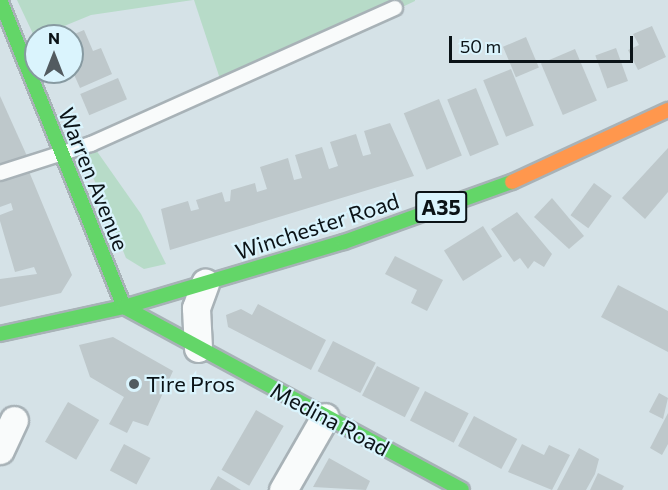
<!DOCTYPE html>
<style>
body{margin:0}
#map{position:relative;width:668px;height:490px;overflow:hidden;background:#d5e2e7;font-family:Commissioner,sans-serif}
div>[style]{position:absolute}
.green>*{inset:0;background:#b7dbc8}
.building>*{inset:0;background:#bec8cb;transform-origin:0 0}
.roads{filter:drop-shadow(2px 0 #a8b2b7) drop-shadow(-2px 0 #a8b2b7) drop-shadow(0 2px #a8b2b7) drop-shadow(0 -2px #a8b2b7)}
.lane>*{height:14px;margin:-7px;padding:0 7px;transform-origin:7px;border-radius:7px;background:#f9fbfb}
.street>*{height:27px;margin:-13.5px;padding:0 13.5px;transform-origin:13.5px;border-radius:13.5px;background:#f9fbfb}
.fast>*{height:14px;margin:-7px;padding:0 7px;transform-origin:7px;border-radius:7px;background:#63d668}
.slow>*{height:14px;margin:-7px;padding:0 7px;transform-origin:7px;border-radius:7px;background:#ff974d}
.dots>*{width:16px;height:16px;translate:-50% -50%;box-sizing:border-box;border:3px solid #daf4fd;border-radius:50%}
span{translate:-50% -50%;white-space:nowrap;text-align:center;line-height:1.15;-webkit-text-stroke:4.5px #daf4fd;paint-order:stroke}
.shield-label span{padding:2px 4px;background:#daf4fd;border:2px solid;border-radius:4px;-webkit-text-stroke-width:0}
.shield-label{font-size:21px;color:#0b1317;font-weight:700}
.street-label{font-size:22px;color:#0b1317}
.poi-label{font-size:22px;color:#0b1317}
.left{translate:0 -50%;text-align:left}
.north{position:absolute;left:24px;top:24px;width:60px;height:60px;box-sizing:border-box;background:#daf4fd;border:2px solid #879aa1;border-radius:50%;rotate:0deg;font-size:16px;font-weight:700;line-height:24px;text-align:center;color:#0b1317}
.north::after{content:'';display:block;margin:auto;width:21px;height:27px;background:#525b60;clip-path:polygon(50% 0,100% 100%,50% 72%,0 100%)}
.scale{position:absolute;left:449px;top:36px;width:184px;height:27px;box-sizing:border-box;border:3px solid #0b1317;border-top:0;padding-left:8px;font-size:18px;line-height:21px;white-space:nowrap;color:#0b1317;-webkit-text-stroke:4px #daf4fd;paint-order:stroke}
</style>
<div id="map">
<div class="green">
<i style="clip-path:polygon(17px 0,193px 0,91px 15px,35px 38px)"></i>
<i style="clip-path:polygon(194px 0,415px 0,415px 1px,224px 91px)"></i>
<i style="clip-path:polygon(96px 150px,141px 214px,166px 264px,144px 269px,126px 258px,84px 155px)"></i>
</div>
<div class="building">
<i style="clip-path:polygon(652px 26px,666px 57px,638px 70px,628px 50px,639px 45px,633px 34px)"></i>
<i style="clip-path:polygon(84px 30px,93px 51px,101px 48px,112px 74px,80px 88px,72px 70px,72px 35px)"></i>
<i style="left:526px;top:37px;width:33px;height:25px;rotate:67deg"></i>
<i style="left:616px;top:48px;width:35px;height:22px;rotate:70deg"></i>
<i style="left:575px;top:49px;width:56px;height:37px;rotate:67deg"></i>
<i style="left:511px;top:69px;width:61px;height:30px;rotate:68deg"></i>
<i style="left:118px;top:78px;width:23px;height:41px;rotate:67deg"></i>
<i style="left:476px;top:88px;width:61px;height:31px;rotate:68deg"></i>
<i style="clip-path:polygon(0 96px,27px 156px,0 166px)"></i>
<i style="left:439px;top:99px;width:61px;height:38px;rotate:68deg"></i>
<i style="clip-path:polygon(390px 123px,414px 176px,170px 250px,161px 209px,188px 201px,191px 211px,199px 209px,196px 200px,222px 192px,225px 202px,230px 201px,231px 190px,255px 183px,257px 192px,267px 189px,260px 167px,288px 158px,294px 180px,302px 178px,295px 155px,322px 147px,329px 169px,338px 166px,330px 142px,356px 134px,363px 156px,371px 154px,364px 131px)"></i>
<i style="clip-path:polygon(668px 148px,668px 192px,645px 219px,622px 198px)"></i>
<i style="clip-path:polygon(28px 169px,72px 275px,61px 293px,0 307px,0 279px,37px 274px,34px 267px,15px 272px,0 221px,0 215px,13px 210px,11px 203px,0 207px,0 180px)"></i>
<i style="left:594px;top:183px;width:22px;height:40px;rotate:36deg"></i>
<i style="clip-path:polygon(552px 198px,584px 236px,569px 249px,534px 217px)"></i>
<i style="clip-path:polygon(517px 212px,552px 254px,544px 267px,534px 261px,528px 269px,520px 258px,514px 262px,491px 229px)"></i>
<i style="left:483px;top:226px;width:36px;height:46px;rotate:58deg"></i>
<i style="clip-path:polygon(395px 256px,443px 280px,427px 311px,411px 303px,417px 290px,385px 274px)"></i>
<i style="clip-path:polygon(618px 285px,668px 311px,668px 352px,601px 317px)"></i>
<i style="clip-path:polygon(258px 304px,326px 340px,311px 370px,228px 327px,226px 315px,241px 309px,252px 315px)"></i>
<i style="clip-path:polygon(113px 337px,173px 371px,148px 426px,133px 421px,127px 433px,109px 424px,124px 397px,90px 377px,79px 345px)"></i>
<i style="left:333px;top:341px;width:48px;height:34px;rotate:27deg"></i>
<i style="left:377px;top:366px;width:48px;height:33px;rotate:27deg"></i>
<i style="left:425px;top:391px;width:49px;height:33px;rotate:27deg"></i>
<i style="clip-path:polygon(659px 393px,668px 398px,663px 419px,649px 412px)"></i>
<i style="left:68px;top:402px;width:36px;height:46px;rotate:30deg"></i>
<i style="left:256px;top:410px;width:32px;height:69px;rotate:30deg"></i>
<i style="clip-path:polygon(668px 413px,668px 444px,662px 455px,650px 448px)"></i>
<i style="left:474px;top:416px;width:49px;height:34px;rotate:28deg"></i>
<i style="left:124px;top:444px;width:30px;height:30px;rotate:28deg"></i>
<i style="clip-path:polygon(522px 444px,544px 455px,549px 445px,570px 455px,552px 490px,508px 472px)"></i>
<i style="clip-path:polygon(579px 448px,599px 459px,595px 474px,586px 490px,557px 490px)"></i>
<i style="clip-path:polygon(329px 458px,370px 481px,366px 490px,313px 487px)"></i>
<i style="clip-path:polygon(598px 473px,624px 486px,622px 490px,590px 490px)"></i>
<i style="clip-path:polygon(218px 476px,241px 490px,210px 490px)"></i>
</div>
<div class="roads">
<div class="lane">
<i style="left:0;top:173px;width:96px;rotate:-17.7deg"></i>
<i style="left:91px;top:144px;width:333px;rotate:-24.1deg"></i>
</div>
<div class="street">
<i style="left:198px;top:348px;width:40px;rotate:-92.9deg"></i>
<i style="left:196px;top:308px;width:27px;rotate:-70deg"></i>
<i style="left:0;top:450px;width:33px;rotate:-65deg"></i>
<i style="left:283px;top:490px;width:84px;rotate:-60.1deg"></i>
</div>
<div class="fast">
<i style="left:0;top:0;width:331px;rotate:68deg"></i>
<i style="left:124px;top:307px;width:384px;rotate:28.4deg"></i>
<i style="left:0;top:334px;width:127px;rotate:-12.3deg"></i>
<i style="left:124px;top:307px;width:229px;rotate:-16.5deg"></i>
<i style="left:344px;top:242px;width:178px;rotate:-19.7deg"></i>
</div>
<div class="slow">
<i style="left:512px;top:182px;width:172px;rotate:-24.8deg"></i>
</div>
</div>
<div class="dots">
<i style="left:134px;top:384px;background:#525b60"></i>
</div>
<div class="shield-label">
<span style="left:441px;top:207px">A35</span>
</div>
<div class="street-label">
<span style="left:94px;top:179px;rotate:68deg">Warren Avenue</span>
<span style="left:317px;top:226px;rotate:-18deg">Winchester Road</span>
<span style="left:330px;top:419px;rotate:28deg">Medina Road</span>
</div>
<div class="poi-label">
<span class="left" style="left:146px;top:384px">Tire Pros</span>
</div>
<div class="north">N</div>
<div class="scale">50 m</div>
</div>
